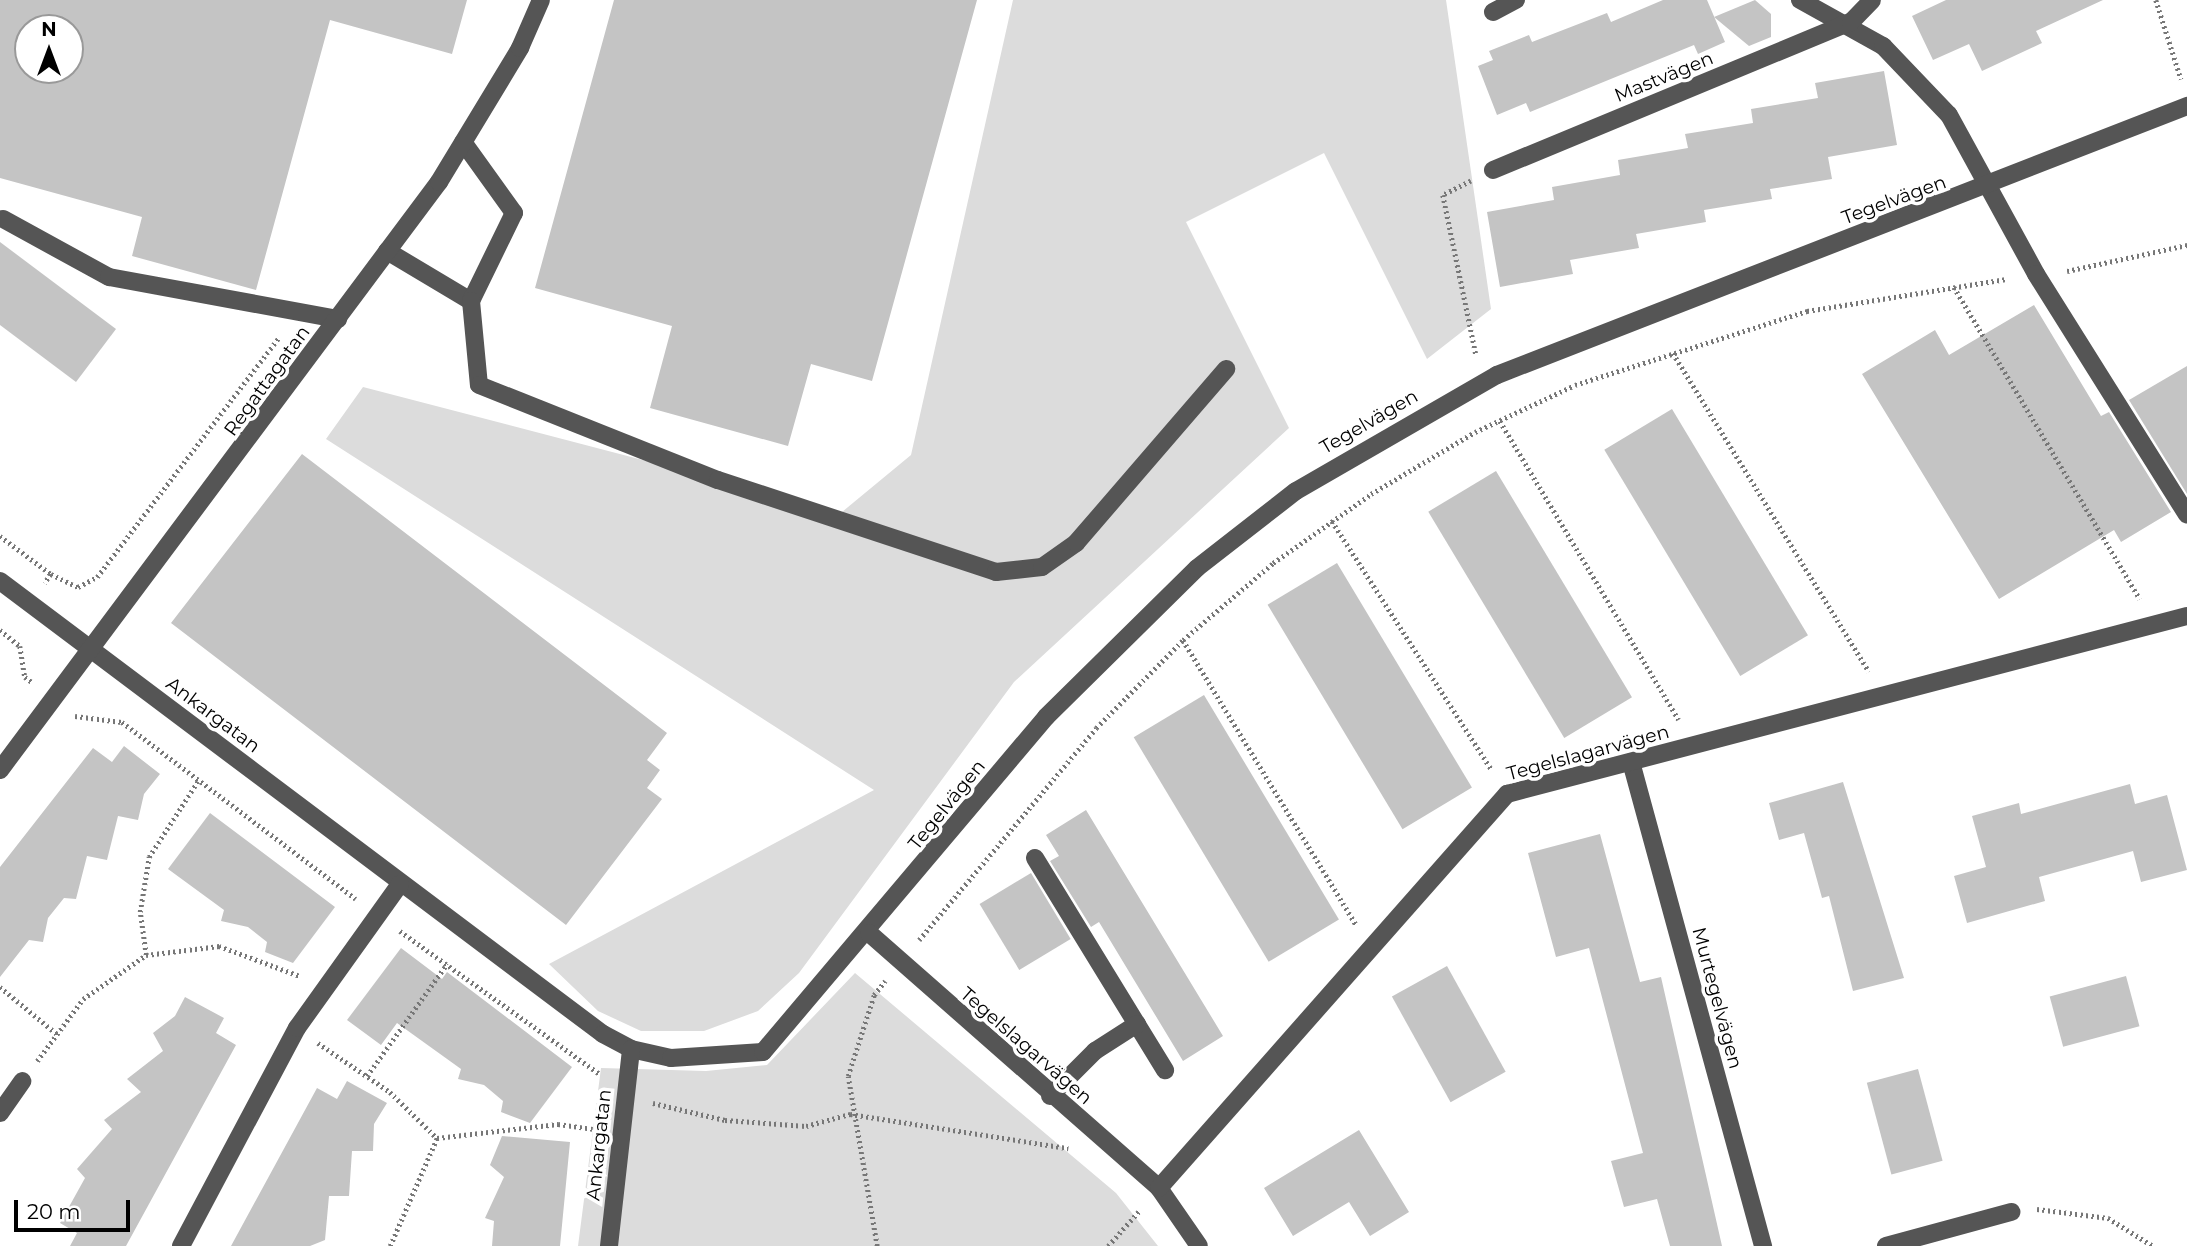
<!DOCTYPE html>
<meta charset="utf-8">
<style>
body{margin:0}
#map{position:relative;width:2187px;height:1246px;overflow:hidden;background:#fff;font-family:Montserrat,sans-serif}
div>[style]{position:absolute}
.green>*{inset:0;background:#dcdcdc}
.building>*{inset:0;background:#c4c4c4;transform-origin:0 0}
.path>*{height:4.5px;margin-top:-2.25px;transform-origin:0;background:repeating-linear-gradient(90deg,#777 0 2px,transparent 0 5.5px)}
.minor>*{height:18px;margin:-9px;padding:0 9px;transform-origin:9px;border-radius:9px;background:#555}
span{translate:-50% -50%;white-space:nowrap;text-align:center;line-height:1.15;-webkit-text-stroke:7px #fff;paint-order:stroke}
.street-label{font-size:19px;color:#000}
.north{position:absolute;left:14px;top:14px;width:70px;height:70px;box-sizing:border-box;background:#fff;border:2px solid #999;border-radius:50%;rotate:0deg;font-size:19px;font-weight:700;line-height:28px;text-align:center;color:#000}
.north::after{content:'';display:block;margin:auto;width:24px;height:32px;background:#000;clip-path:polygon(50% 0,100% 100%,50% 72%,0 100%)}
.scale{position:absolute;left:14px;top:1200px;width:116px;height:32px;box-sizing:border-box;border:4px solid #000;border-top:0;padding-left:9px;font-size:21px;line-height:24px;white-space:nowrap;color:#000;-webkit-text-stroke:5px #fff;paint-order:stroke}
</style>
<div id="map">
<div class="green">
<i style="clip-path:polygon(1013px 0,1446px 0,1491px 309px,1427px 359px,1324px 153px,1186px 222px,1289px 428px,1014px 682px,799px 973px,758px 1011px,704px 1031px,641px 1031px,598px 1011px,549px 964px,874px 790px,326px 439px,363px 387px,842px 512px,911px 455px)"></i>
<i style="clip-path:polygon(855px 973px,1116px 1193px,1158px 1246px,578px 1246px,601px 1068px,706px 1071px,767px 1065px)"></i>
</div>
<div class="building">
<i style="clip-path:polygon(evenodd,0 0,467px 0,452px 54px,330px 20px,256px 290px,132px 256px,142px 217px,0 178px,0 0,28px 28px,70px 28px,70px 70px,28px 70px,28px 28px)"></i>
<i style="clip-path:polygon(614px 0,977px 0,872px 381px,811px 364px,788px 446px,650px 408px,672px 326px,535px 288px)"></i>
<i style="clip-path:polygon(1663px 0,1707px 0,1725px 42px,1698px 54px,1694px 45px,1530px 112px,1526px 103px,1497px 115px,1478px 66px,1493px 60px,1489px 51px,1529px 35px,1532px 42px,1607px 13px,1611px 22px)"></i>
<i style="clip-path:polygon(1755px 0,1771px 14px,1771px 37px,1749px 46px,1714px 17px)"></i>
<i style="clip-path:polygon(1946px 0,2103px 0,2036px 31px,2042px 43px,1982px 71px,1969px 44px,1933px 60px,1912px 16px)"></i>
<i style="clip-path:polygon(1884px 71px,1897px 145px,1828px 157px,1832px 179px,1770px 189px,1772px 199px,1704px 210px,1706px 222px,1636px 234px,1639px 248px,1570px 260px,1573px 274px,1500px 287px,1487px 212px,1554px 200px,1552px 187px,1620px 175px,1618px 160px,1688px 148px,1685px 134px,1753px 123px,1751px 109px,1818px 98px,1815px 83px)"></i>
<i style="clip-path:polygon(0 242px,116px 329px,76px 382px,0 325px)"></i>
<i style="clip-path:polygon(2034px 305px,2101px 416px,2109px 412px,2171px 512px,2121px 542px,2114px 530px,1999px 599px,1862px 374px,1935px 330px,1949px 355px)"></i>
<i style="clip-path:polygon(2187px 366px,2187px 494px,2129px 400px)"></i>
<i style="left:1672px;top:409px;width:264px;height:79px;rotate:59deg"></i>
<i style="clip-path:polygon(302px 454px,667px 733px,647px 760px,660px 770px,647px 788px,662px 799px,566px 925px,171px 623px)"></i>
<i style="left:1496px;top:471px;width:264px;height:79px;rotate:59deg"></i>
<i style="left:1337px;top:563px;width:262px;height:81px;rotate:59deg"></i>
<i style="left:1204px;top:695px;width:262px;height:82px;rotate:59deg"></i>
<i style="clip-path:polygon(124px 746px,160px 774px,144px 794px,138px 820px,118px 816px,107px 860px,87px 856px,76px 899px,64px 898px,48px 918px,43px 942px,29px 940px,0 977px,0 867px,93px 748px,112px 762px)"></i>
<i style="clip-path:polygon(1843px 782px,1904px 978px,1853px 991px,1829px 896px,1822px 898px,1804px 833px,1779px 840px,1769px 803px)"></i>
<i style="clip-path:polygon(2130px 784px,2135px 804px,2167px 795px,2187px 870px,2141px 882px,2133px 851px,2039px 877px,2045px 901px,1967px 923px,1954px 876px,1986px 867px,1972px 816px,2019px 803px,2021px 814px)"></i>
<i style="clip-path:polygon(1086px 810px,1223px 1036px,1183px 1061px,1099px 922px,1091px 927px,1050px 861px,1059px 856px,1046px 835px)"></i>
<i style="clip-path:polygon(210px 813px,335px 907px,293px 963px,265px 952px,267px 942px,248px 927px,221px 921px,224px 910px,168px 869px)"></i>
<i style="clip-path:polygon(1600px 834px,1640px 982px,1661px 977px,1722px 1246px,1670px 1246px,1657px 1199px,1624px 1207px,1611px 1161px,1643px 1153px,1589px 948px,1556px 957px,1528px 853px)"></i>
<i style="left:1031px;top:873px;width:77px;height:60px;rotate:59deg"></i>
<i style="clip-path:polygon(401px 948px,442px 979px,447px 972px,572px 1067px,530px 1123px,501px 1112px,503px 1101px,484px 1085px,458px 1079px,461px 1069px,397px 1023px,381px 1045px,347px 1020px)"></i>
<i style="left:1447px;top:966px;width:121px;height:63px;rotate:61deg"></i>
<i style="left:2126px;top:976px;width:52px;height:79px;rotate:75deg"></i>
<i style="clip-path:polygon(185px 997px,224px 1018px,216px 1033px,236px 1045px,126px 1246px,70px 1246px,77px 1233px,60px 1223px,85px 1178px,77px 1169px,112px 1129px,104px 1120px,141px 1092px,127px 1079px,163px 1051px,153px 1033px,175px 1016px)"></i>
<i style="left:1918px;top:1069px;width:95px;height:53px;rotate:75deg"></i>
<i style="clip-path:polygon(347px 1081px,387px 1103px,374px 1124px,373px 1151px,352px 1151px,349px 1196px,329px 1196px,325px 1240px,310px 1246px,231px 1246px,317px 1088px,337px 1099px)"></i>
<i style="clip-path:polygon(1359px 1130px,1409px 1212px,1370px 1236px,1349px 1202px,1293px 1236px,1264px 1188px)"></i>
<i style="clip-path:polygon(502px 1136px,570px 1142px,560px 1246px,492px 1246px,494px 1221px,485px 1218px,504px 1177px,490px 1165px)"></i>
</div>
<div class="path">
<i style="left:2156px;top:0;width:83px;rotate:72.4deg"></i>
<i style="left:1471px;top:181px;width:31px;rotate:153deg"></i>
<i style="left:1443px;top:195px;width:163px;rotate:78.3deg"></i>
<i style="left:2067px;top:271px;width:123px;rotate:-12.2deg"></i>
<i style="left:1954px;top:287px;width:363px;rotate:59.2deg"></i>
<i style="left:1673px;top:353px;width:374px;rotate:58.4deg"></i>
<i style="left:1500px;top:421px;width:348px;rotate:59.1deg"></i>
<i style="left:1332px;top:521px;width:296px;rotate:57.3deg"></i>
<i style="left:0;top:536px;width:64px;rotate:36.7deg"></i>
<i style="left:51px;top:574px;width:11px;rotate:124deg"></i>
<i style="left:51px;top:574px;width:30px;rotate:26deg"></i>
<i style="left:78px;top:587px;width:21px;rotate:-28deg"></i>
<i style="left:97px;top:577px;width:301px;rotate:-52.8deg"></i>
<i style="left:0;top:630px;width:26px;rotate:39deg"></i>
<i style="left:20px;top:646px;width:31px;rotate:81deg"></i>
<i style="left:25px;top:677px;width:9px;rotate:36deg"></i>
<i style="left:1183px;top:640px;width:333px;rotate:58.7deg"></i>
<i style="left:75px;top:716px;width:47px;rotate:7.3deg"></i>
<i style="left:122px;top:722px;width:293px;rotate:37.1deg"></i>
<i style="left:400px;top:931px;width:246px;rotate:35.6deg"></i>
<i style="left:919px;top:940px;width:276px;rotate:-50.1deg"></i>
<i style="left:1096px;top:728px;width:124px;rotate:-45.3deg"></i>
<i style="left:1183px;top:640px;width:118px;rotate:-40.5deg"></i>
<i style="left:1273px;top:563px;width:120px;rotate:-35.1deg"></i>
<i style="left:1371px;top:494px;width:121px;rotate:-30.8deg"></i>
<i style="left:1475px;top:432px;width:110px;rotate:-25.2deg"></i>
<i style="left:1575px;top:385px;width:244px;rotate:-17.7deg"></i>
<i style="left:1807px;top:311px;width:202px;rotate:-9.1deg"></i>
<i style="left:146px;top:955px;width:43px;rotate:-97.9deg"></i>
<i style="left:140px;top:912px;width:56px;rotate:-80.7deg"></i>
<i style="left:149px;top:857px;width:90px;rotate:-57.2deg"></i>
<i style="left:0;top:987px;width:74px;rotate:39.5deg"></i>
<i style="left:318px;top:1043px;width:87px;rotate:34.2deg"></i>
<i style="left:390px;top:1092px;width:66px;rotate:44.4deg"></i>
<i style="left:437px;top:1138px;width:122px;rotate:-6.6deg"></i>
<i style="left:558px;top:1124px;width:35px;rotate:8deg"></i>
<i style="left:37px;top:1061px;width:77px;rotate:-53.4deg"></i>
<i style="left:83px;top:999px;width:77px;rotate:-34.9deg"></i>
<i style="left:146px;top:955px;width:74px;rotate:-7deg"></i>
<i style="left:219px;top:946px;width:86px;rotate:20.3deg"></i>
<i style="left:367px;top:1076px;width:138px;rotate:-54.5deg"></i>
<i style="left:653px;top:1103px;width:74px;rotate:13.3deg"></i>
<i style="left:725px;top:1120px;width:81px;rotate:4.2deg"></i>
<i style="left:806px;top:1126px;width:46px;rotate:-15.3deg"></i>
<i style="left:850px;top:1114px;width:221px;rotate:8.9deg"></i>
<i style="left:2037px;top:1209px;width:72px;rotate:7.2deg"></i>
<i style="left:2108px;top:1218px;width:53px;rotate:31.9deg"></i>
<i style="left:390px;top:1246px;width:118px;rotate:-66.5deg"></i>
<i style="left:877px;top:1246px;width:172px;rotate:-99.7deg"></i>
<i style="left:848px;top:1076px;width:85px;rotate:-72.2deg"></i>
<i style="left:874px;top:995px;width:18px;rotate:-52deg"></i>
<i style="left:1108px;top:1246px;width:48px;rotate:-48.4deg"></i>
</div>
<div class="minor">
<i style="left:1800px;top:0;width:95px;rotate:29deg"></i>
<i style="left:1883px;top:46px;width:95px;rotate:46.3deg"></i>
<i style="left:1949px;top:115px;width:181px;rotate:61.3deg"></i>
<i style="left:2036px;top:274px;width:284px;rotate:57.9deg"></i>
<i style="left:1493px;top:12px;width:26px;rotate:-28deg"></i>
<i style="left:1493px;top:170px;width:387px;rotate:-22.5deg"></i>
<i style="left:1851px;top:22px;width:30px;rotate:-46deg"></i>
<i style="left:3px;top:219px;width:121px;rotate:28.7deg"></i>
<i style="left:109px;top:277px;width:233px;rotate:10.4deg"></i>
<i style="left:387px;top:251px;width:98px;rotate:30.8deg"></i>
<i style="left:471px;top:301px;width:98px;rotate:-64deg"></i>
<i style="left:514px;top:213px;width:87px;rotate:-125.7deg"></i>
<i style="left:471px;top:301px;width:84px;rotate:84.6deg"></i>
<i style="left:479px;top:385px;width:257px;rotate:21.7deg"></i>
<i style="left:718px;top:480px;width:293px;rotate:18.3deg"></i>
<i style="left:996px;top:572px;width:46px;rotate:-6.2deg"></i>
<i style="left:1042px;top:567px;width:42px;rotate:-35.2deg"></i>
<i style="left:1076px;top:543px;width:230px;rotate:-49.2deg"></i>
<i style="left:0;top:581px;width:754px;rotate:36.92deg"></i>
<i style="left:603px;top:1034px;width:32px;rotate:28deg"></i>
<i style="left:631px;top:1049px;width:41px;rotate:12.7deg"></i>
<i style="left:671px;top:1058px;width:92px;rotate:-3.7deg"></i>
<i style="left:763px;top:1052px;width:439px;rotate:-49.8deg"></i>
<i style="left:1046px;top:717px;width:212px;rotate:-44.6deg"></i>
<i style="left:1197px;top:568px;width:125px;rotate:-37.9deg"></i>
<i style="left:1296px;top:491px;width:232px;rotate:-30deg"></i>
<i style="left:1497px;top:375px;width:741px;rotate:-21.3deg"></i>
<i style="left:1631px;top:762px;width:502px;rotate:74.74deg"></i>
<i style="left:0;top:770px;width:734px;rotate:-53.26deg"></i>
<i style="left:439px;top:182px;width:157px;rotate:-58.8deg"></i>
<i style="left:520px;top:48px;width:52px;rotate:-66.4deg"></i>
<i style="left:1035px;top:858px;width:249px;rotate:58.5deg"></i>
<i style="left:869px;top:933px;width:386px;rotate:41.3deg"></i>
<i style="left:1159px;top:1188px;width:70px;rotate:55.4deg"></i>
<i style="left:1050px;top:1096px;width:64px;rotate:-45deg"></i>
<i style="left:1095px;top:1051px;width:50px;rotate:-32.7deg"></i>
<i style="left:0;top:1113px;width:39px;rotate:-55deg"></i>
<i style="left:1159px;top:1188px;width:526px;rotate:-48.55deg"></i>
<i style="left:1507px;top:794px;width:703px;rotate:-14.67deg"></i>
<i style="left:181px;top:1246px;width:247px;rotate:-62deg"></i>
<i style="left:297px;top:1028px;width:177px;rotate:-54.4deg"></i>
<i style="left:609px;top:1246px;width:198px;rotate:-83.6deg"></i>
<i style="left:1886px;top:1246px;width:130px;rotate:-15.2deg"></i>
</div>
<div class="street-label">
<span style="left:1664px;top:77px;rotate:-22deg">Mastvägen</span>
<span style="left:1894px;top:200px;rotate:-20deg">Tegelvägen</span>
<span style="left:267px;top:381px;rotate:-54deg">Regattagatan</span>
<span style="left:1369px;top:422px;rotate:-30deg">Tegelvägen</span>
<span style="left:213px;top:715px;rotate:37deg">Ankargatan</span>
<span style="left:1588px;top:753px;rotate:-15deg">Tegelslagarvägen</span>
<span style="left:947px;top:805px;rotate:-51deg">Tegelvägen</span>
<span style="left:1717px;top:998px;rotate:75deg">Murtegelvägen</span>
<span style="left:1026px;top:1046px;rotate:41deg">Tegelslagarvägen</span>
<span style="left:599px;top:1145px;rotate:-84deg">Ankargatan</span>
</div>
<div class="north">N</div>
<div class="scale">20 m</div>
</div>
